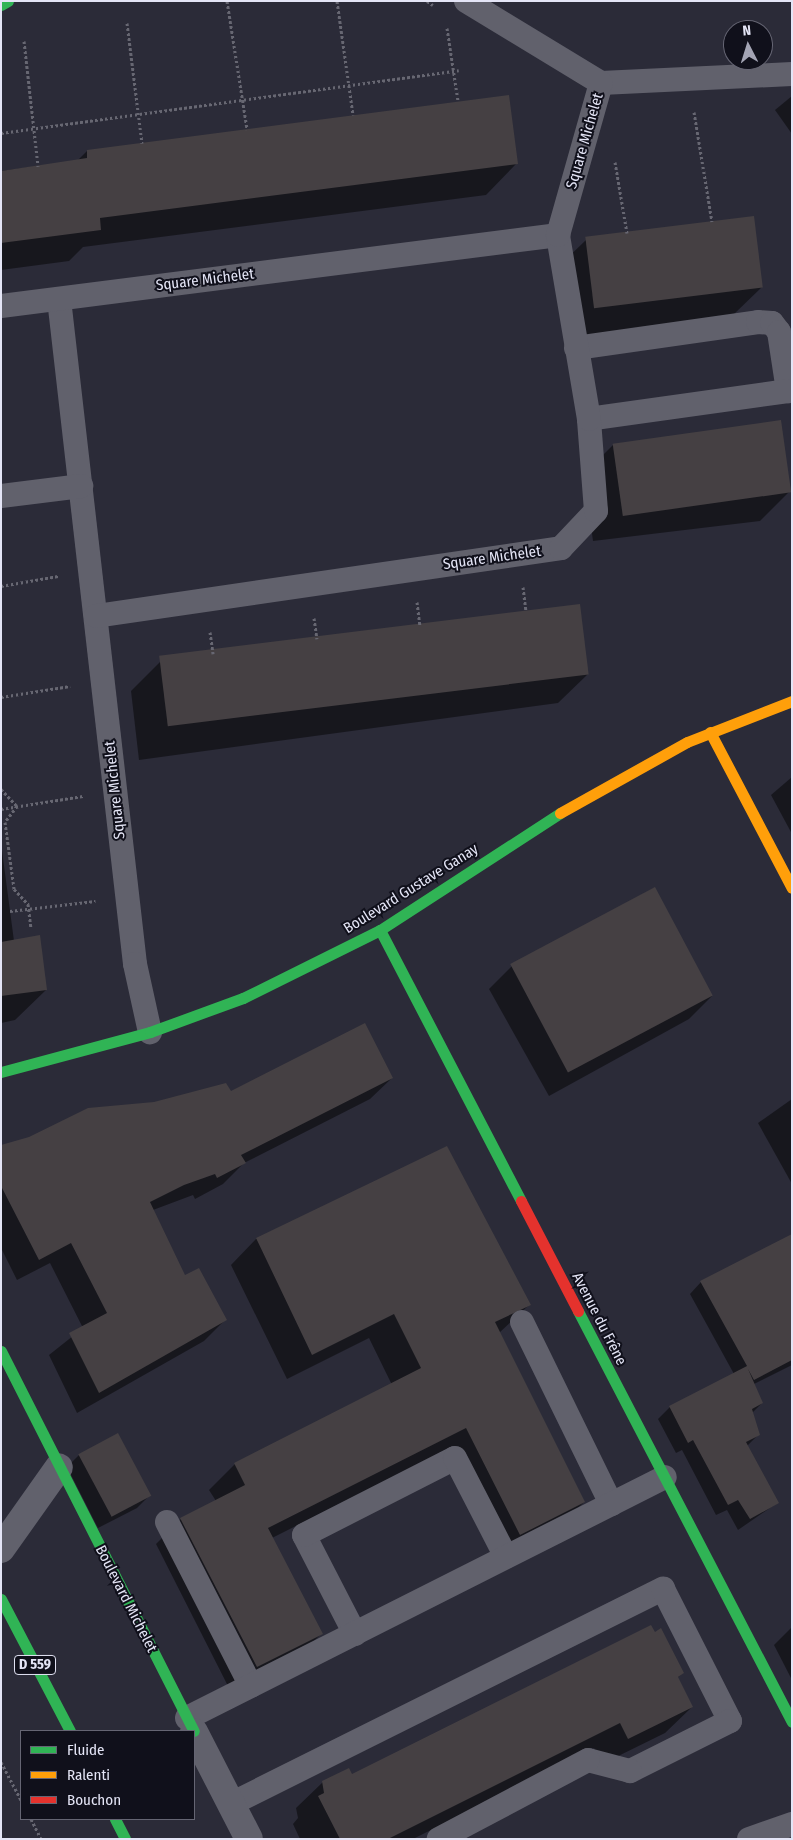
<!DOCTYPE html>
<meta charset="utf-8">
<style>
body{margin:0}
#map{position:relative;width:793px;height:1840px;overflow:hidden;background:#2b2b38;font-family:"Fira Sans Condensed",sans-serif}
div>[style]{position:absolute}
.shadow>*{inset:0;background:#0007}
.building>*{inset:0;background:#454043;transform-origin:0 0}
.path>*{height:3px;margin-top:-1.5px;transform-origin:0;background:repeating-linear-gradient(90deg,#676772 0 2.5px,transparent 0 5px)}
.lane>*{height:24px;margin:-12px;padding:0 12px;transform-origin:12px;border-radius:12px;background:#61616c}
.street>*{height:28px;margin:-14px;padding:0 14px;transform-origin:14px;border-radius:14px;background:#61616c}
.fast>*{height:11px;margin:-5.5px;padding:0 5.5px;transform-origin:5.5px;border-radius:5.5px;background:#30b455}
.slow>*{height:11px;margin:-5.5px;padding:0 5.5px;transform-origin:5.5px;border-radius:5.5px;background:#ff9f0a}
.jam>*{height:11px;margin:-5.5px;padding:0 5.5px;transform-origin:5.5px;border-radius:5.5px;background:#e5322d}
span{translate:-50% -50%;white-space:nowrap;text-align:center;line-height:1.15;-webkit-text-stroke:4px #10101b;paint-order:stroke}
.shield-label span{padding:1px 4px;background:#10101b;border:1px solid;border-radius:4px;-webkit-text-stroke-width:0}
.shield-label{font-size:14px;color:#e4e5f6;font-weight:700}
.street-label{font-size:15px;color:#e4e5f6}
.frame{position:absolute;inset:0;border:2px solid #e4e5f6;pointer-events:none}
.legend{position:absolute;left:20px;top:1730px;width:175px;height:90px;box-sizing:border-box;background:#10101b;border:1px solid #656573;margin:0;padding:6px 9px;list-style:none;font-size:15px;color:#e4e5f6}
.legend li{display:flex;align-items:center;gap:10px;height:25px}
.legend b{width:25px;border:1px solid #656573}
.north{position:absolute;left:723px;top:20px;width:50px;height:50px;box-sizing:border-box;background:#10101b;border:1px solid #656573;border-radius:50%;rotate:355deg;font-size:14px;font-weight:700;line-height:20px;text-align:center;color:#e4e5f6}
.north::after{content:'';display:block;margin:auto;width:18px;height:22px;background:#a3a4b4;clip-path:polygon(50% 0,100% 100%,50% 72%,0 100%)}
</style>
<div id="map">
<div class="shadow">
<i style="clip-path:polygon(792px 96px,792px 134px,775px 110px)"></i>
<i style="clip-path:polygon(87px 151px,516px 164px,486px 195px,83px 247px,69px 261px,1px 270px,1px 171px,77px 161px)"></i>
<i style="clip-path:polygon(586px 240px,762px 287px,732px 316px,566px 338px,556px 269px)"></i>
<i style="clip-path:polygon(780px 422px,790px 491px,760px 521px,593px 541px,584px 474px,613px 445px)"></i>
<i style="clip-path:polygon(160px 662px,588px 674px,558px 703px,139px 760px,131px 691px)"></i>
<i style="clip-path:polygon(792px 777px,792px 834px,771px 795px)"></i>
<i style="clip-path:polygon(1px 843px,14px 941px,46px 990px,15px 1020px,1px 1023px)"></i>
<i style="clip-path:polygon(654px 888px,712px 996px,689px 1019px,549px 1096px,489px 989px,512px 966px)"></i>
<i style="clip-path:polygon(392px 1078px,370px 1099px,244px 1163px,223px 1184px,195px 1199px,193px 1195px,153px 1210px,184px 1277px,225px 1320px,204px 1341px,77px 1413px,49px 1355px,83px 1328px,50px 1263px,17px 1280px,1px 1248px,1px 1146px,154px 1103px)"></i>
<i style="clip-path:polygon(792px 1099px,792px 1184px,758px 1123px)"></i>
<i style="clip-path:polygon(447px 1147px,529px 1305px,499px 1333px,584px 1502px,559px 1527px,494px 1559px,441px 1453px,272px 1538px,321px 1634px,296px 1659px,231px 1692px,156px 1544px,181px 1519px,216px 1501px,209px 1490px,235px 1464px,392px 1385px,369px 1338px,287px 1379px,231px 1265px,256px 1239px)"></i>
<i style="clip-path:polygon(792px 1270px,792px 1365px,754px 1384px,762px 1403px,752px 1413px,758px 1435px,747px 1446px,777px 1503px,738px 1530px,727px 1510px,716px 1515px,682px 1450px,676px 1453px,658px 1419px,670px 1407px,734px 1374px,690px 1294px,701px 1282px)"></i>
<i style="clip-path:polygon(79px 1455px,149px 1496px,137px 1508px,98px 1528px,67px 1467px)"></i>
<i style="clip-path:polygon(792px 1627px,792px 1680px,774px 1645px)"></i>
<i style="clip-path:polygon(654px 1633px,683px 1673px,677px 1678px,692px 1707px,665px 1733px,602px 1764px,594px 1748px,413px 1839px,300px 1839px,293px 1824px,298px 1818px,296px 1808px,323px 1782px,352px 1776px)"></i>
</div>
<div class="building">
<i style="clip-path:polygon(509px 95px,518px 164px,100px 218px,101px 230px,1px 243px,1px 171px,87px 158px,87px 150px)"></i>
<i style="left:754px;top:216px;width:72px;height:170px;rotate:83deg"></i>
<i style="left:781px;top:420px;width:73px;height:170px;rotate:82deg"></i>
<i style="left:580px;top:604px;width:71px;height:424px;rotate:83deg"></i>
<i style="left:655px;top:887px;width:123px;height:164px;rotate:62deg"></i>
<i style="clip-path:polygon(40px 935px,47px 990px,1px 996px,1px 942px)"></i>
<i style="clip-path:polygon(365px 1023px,393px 1078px,241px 1155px,246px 1163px,217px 1178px,215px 1174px,184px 1185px,150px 1202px,185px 1275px,199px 1268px,227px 1320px,99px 1393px,69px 1333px,107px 1313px,71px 1243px,39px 1260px,1px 1186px,1px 1145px,29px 1137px,88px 1108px,154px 1102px,226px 1083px,231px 1091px)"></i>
<i style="clip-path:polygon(447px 1146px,531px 1305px,495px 1322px,585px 1502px,520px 1535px,466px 1428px,268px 1528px,323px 1634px,257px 1667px,180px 1518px,245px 1485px,234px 1463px,421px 1368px,394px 1314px,312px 1355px,256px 1238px)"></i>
<i style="clip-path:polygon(792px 1234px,792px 1360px,754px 1380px,748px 1369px,763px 1403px,752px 1409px,760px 1435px,746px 1442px,779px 1503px,750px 1519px,738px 1500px,728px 1505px,693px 1440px,688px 1443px,669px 1406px,747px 1366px,700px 1281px)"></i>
<i style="left:118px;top:1433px;width:71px;height:45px;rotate:62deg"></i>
<i style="clip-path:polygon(651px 1625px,655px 1632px,661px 1628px,684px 1673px,678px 1677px,693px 1707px,628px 1739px,620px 1723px,388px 1839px,340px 1839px,318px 1796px,324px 1793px,322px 1781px,349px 1768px,352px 1774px)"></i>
</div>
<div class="path">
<i style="left:227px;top:1px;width:130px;rotate:81.1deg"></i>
<i style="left:337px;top:1px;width:115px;rotate:82deg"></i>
<i style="left:427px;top:1px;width:7px;rotate:34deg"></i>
<i style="left:127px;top:23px;width:121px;rotate:82.9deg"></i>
<i style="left:447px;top:28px;width:74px;rotate:81.4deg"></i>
<i style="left:24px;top:41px;width:126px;rotate:83.6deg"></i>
<i style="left:694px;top:112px;width:111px;rotate:80.7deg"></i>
<i style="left:1px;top:133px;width:462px;rotate:-7.8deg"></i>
<i style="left:615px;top:162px;width:72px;rotate:80.4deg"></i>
<i style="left:1px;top:586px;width:58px;rotate:-10deg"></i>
<i style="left:523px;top:587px;width:24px;rotate:83deg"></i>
<i style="left:417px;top:602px;width:24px;rotate:83deg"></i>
<i style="left:314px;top:618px;width:21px;rotate:82deg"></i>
<i style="left:210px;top:632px;width:22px;rotate:82deg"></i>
<i style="left:1px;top:697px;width:70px;rotate:-9.1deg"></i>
<i style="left:1px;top:789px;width:23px;rotate:47deg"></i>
<i style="left:17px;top:806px;width:20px;rotate:127deg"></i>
<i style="left:5px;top:822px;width:68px;rotate:82.3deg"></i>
<i style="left:14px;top:889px;width:21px;rotate:47deg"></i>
<i style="left:28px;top:904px;width:24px;rotate:83deg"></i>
<i style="left:1px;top:809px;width:83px;rotate:-9deg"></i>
<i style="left:10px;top:911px;width:86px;rotate:-6.7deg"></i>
<i style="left:1px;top:1762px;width:43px;rotate:62.2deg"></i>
<i style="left:31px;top:1819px;width:22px;rotate:63deg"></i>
</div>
<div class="lane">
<i style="left:601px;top:83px;width:191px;rotate:-2.7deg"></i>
<i style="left:59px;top:299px;width:669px;rotate:83.48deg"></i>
<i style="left:135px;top:964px;width:70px;rotate:77.6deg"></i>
<i style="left:1px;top:306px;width:562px;rotate:-7.26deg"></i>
<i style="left:576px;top:348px;width:184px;rotate:-8.1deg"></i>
<i style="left:758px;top:322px;width:14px;rotate:4deg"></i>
<i style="left:772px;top:323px;width:11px;rotate:52deg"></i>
<i style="left:779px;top:332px;width:60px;rotate:81.3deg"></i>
<i style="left:788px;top:391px;width:201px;rotate:172deg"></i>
<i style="left:1px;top:496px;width:81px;rotate:-7.1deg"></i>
<i style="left:96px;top:616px;width:470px;rotate:-8.3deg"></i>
<i style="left:561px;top:548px;width:51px;rotate:-46.6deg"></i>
<i style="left:596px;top:511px;width:92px;rotate:-94.4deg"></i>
<i style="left:589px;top:419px;width:187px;rotate:-99.6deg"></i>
<i style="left:558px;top:235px;width:158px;rotate:-74.2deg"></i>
<i style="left:601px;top:83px;width:158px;rotate:-148.7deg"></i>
<i style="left:522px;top:1322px;width:203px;rotate:63.9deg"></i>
<i style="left:167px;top:1522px;width:184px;rotate:62.9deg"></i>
<i style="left:355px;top:1634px;width:111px;rotate:-117.3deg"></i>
<i style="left:304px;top:1535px;width:169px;rotate:-27deg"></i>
<i style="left:455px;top:1458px;width:111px;rotate:62.7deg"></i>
<i style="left:187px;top:1718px;width:535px;rotate:-26.76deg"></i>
<i style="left:231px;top:1804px;width:483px;rotate:-26.5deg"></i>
<i style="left:663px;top:1589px;width:148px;rotate:63.1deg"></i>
<i style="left:730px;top:1721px;width:112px;rotate:153.4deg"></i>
<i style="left:630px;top:1771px;width:43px;rotate:-165.3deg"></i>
<i style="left:588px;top:1760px;width:169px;rotate:152.1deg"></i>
<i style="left:749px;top:1839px;width:46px;rotate:-19.2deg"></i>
</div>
<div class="street">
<i style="left:1px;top:1549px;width:100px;rotate:-54.7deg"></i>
<i style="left:194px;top:1732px;width:120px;rotate:62.8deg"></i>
</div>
<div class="fast">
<i style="left:1px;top:5px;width:8px;rotate:-30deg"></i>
<i style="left:380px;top:930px;width:305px;rotate:62.5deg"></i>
<i style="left:1px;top:1072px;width:154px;rotate:-15deg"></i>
<i style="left:150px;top:1032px;width:99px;rotate:-20.1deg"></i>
<i style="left:243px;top:998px;width:153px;rotate:-26.4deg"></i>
<i style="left:380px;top:930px;width:215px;rotate:-33deg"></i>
<i style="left:578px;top:1311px;width:463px;rotate:62.5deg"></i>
<i style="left:1px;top:1351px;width:426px;rotate:63.1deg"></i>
<i style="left:1px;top:1599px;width:149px;rotate:62.4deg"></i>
<i style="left:115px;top:1819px;width:22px;rotate:63deg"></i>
</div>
<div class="slow">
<i style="left:710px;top:732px;width:176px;rotate:62.3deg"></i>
<i style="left:560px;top:813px;width:145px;rotate:-29.2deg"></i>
<i style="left:687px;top:742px;width:113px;rotate:-21.3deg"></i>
</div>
<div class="jam">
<i style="left:521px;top:1201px;width:124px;rotate:62.6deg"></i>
</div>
<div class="shield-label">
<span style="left:35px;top:1665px">D 559</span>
</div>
<div class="street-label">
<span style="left:585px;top:141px;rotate:-74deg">Square Michelet</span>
<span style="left:205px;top:280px;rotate:-7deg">Square Michelet</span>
<span style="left:492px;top:558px;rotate:-8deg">Square Michelet</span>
<span style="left:115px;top:790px;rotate:-96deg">Square Michelet</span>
<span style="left:411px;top:889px;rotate:-32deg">Boulevard Gustave Ganay</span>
<span style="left:599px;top:1319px;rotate:63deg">Avenue du Frêne</span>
<span style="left:126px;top:1599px;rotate:63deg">Boulevard Michelet</span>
</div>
<div class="frame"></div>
<ul class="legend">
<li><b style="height:6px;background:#30b455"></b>Fluide</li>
<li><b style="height:6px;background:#ff9f0a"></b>Ralenti</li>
<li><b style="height:6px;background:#e5322d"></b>Bouchon</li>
</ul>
<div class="north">N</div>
</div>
